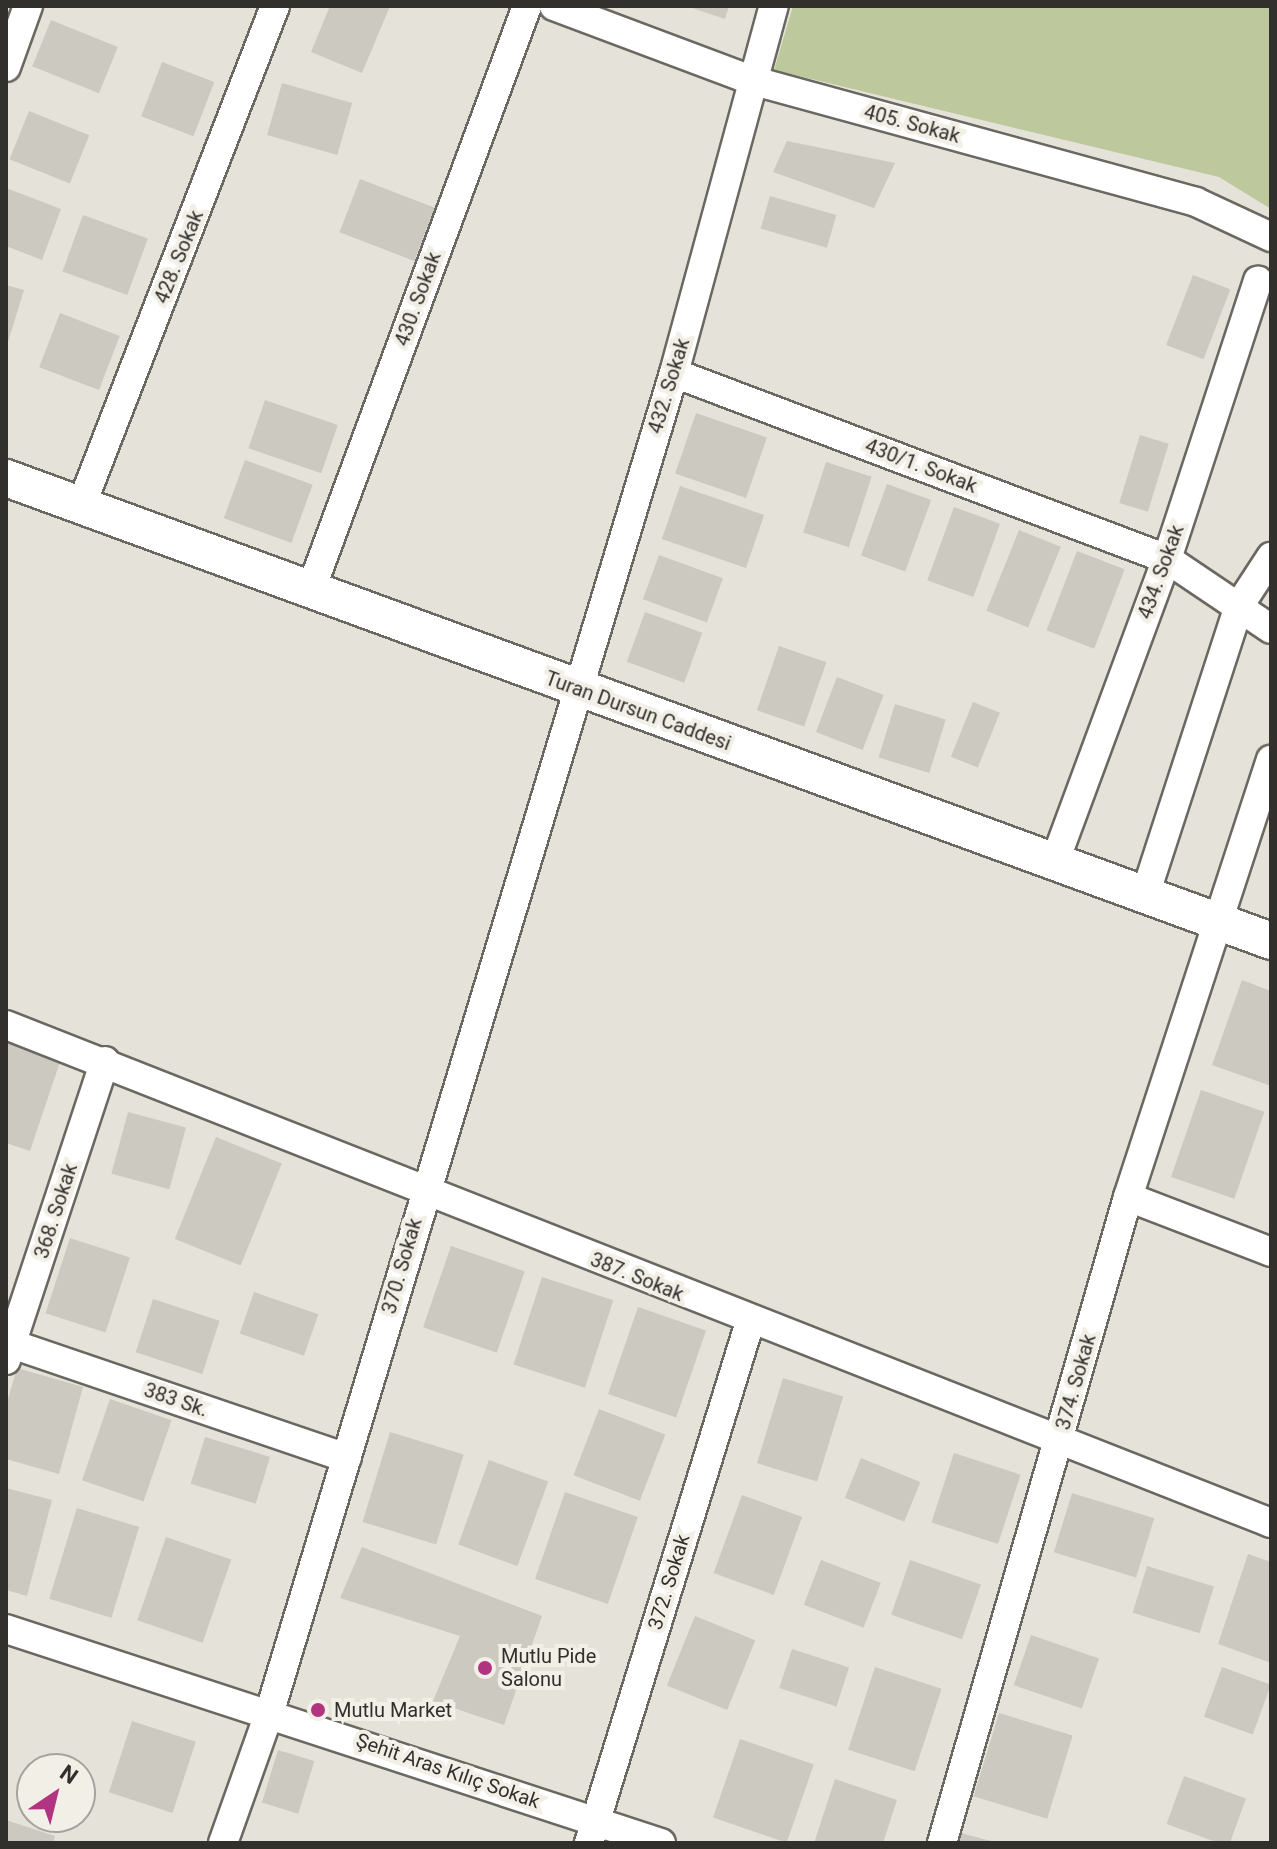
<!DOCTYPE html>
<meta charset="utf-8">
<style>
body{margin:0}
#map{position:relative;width:1277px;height:1849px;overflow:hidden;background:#e5e2da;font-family:Roboto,sans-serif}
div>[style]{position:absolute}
.green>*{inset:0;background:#bdc89d}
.building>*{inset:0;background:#cbc9c0;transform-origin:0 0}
.roads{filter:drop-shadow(2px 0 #6a6861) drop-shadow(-2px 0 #6a6861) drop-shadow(0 2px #6a6861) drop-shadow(0 -2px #6a6861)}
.minor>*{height:28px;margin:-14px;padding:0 14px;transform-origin:14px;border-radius:14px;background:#fff}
.tertiary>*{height:36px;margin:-18px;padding:0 18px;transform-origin:18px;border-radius:18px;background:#fff}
.dots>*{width:22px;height:22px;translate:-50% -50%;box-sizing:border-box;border:4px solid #f2efe7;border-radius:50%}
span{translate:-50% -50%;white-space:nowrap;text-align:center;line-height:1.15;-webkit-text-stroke:8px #f2efe7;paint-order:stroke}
.street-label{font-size:20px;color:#31302d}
.poi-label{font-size:20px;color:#31302d}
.left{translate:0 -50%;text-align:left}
.frame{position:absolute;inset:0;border:8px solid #31302d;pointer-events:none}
.north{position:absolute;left:16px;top:1753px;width:80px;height:80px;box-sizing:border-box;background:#f2efe7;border:2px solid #a5a39d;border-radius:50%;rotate:35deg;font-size:22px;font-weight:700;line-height:32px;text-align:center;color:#31302d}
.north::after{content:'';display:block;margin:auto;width:28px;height:36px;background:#b23380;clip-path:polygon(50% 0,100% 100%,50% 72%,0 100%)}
</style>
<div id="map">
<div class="green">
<i style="clip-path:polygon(793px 6px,1271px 6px,1271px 209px,1219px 177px,774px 70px)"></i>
</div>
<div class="building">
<i style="clip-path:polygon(330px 6px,390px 6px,362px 73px,311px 52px)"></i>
<i style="clip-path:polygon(686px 6px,729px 6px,725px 19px)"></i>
<i style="left:51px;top:20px;width:72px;height:50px;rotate:22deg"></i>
<i style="left:162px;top:62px;width:56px;height:58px;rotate:21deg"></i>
<i style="left:282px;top:83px;width:73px;height:54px;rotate:16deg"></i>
<i style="left:29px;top:111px;width:65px;height:52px;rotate:22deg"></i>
<i style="clip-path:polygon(787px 141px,895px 163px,874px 208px,773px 172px)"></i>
<i style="left:360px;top:179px;width:80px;height:57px;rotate:21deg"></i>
<i style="clip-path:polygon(6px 188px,61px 209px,42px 260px,6px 246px)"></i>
<i style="left:770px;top:196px;width:69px;height:34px;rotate:16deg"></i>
<i style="left:83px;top:215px;width:69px;height:60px;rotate:20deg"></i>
<i style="left:1193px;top:275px;width:40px;height:75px;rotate:21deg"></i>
<i style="clip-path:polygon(6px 285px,24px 290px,7px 345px,6px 345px)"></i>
<i style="left:60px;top:313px;width:64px;height:58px;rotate:21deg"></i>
<i style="left:265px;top:400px;width:77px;height:51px;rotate:19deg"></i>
<i style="left:696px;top:413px;width:75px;height:64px;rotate:19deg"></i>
<i style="left:1140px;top:435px;width:30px;height:71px;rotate:17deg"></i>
<i style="left:245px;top:460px;width:72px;height:62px;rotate:20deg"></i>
<i style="left:826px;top:462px;width:48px;height:74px;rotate:18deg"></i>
<i style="left:887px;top:484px;width:47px;height:76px;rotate:20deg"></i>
<i style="left:680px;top:486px;width:89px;height:56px;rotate:19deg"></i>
<i style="left:954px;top:507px;width:49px;height:78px;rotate:20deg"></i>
<i style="left:1019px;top:530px;width:45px;height:87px;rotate:22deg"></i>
<i style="left:1077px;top:551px;width:51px;height:85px;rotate:21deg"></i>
<i style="left:659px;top:555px;width:68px;height:47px;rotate:20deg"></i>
<i style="left:645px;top:612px;width:61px;height:53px;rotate:20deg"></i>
<i style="left:779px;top:646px;width:50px;height:68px;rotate:19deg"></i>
<i style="left:837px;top:677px;width:50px;height:59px;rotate:21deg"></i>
<i style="left:973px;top:702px;width:29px;height:59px;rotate:22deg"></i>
<i style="left:895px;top:704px;width:53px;height:56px;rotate:17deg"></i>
<i style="clip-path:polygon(1242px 980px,1271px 991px,1271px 1086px,1212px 1065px)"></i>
<i style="clip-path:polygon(6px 1037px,62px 1056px,30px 1151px,6px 1143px)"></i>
<i style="left:1201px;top:1090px;width:67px;height:92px;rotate:19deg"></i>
<i style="left:128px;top:1112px;width:60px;height:64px;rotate:15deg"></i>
<i style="left:216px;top:1137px;width:71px;height:110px;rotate:22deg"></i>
<i style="left:70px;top:1238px;width:63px;height:79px;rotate:18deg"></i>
<i style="left:451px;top:1246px;width:78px;height:86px;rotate:19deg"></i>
<i style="left:542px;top:1277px;width:75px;height:92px;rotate:18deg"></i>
<i style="left:254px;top:1292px;width:68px;height:44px;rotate:19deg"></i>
<i style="left:153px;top:1299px;width:70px;height:56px;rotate:18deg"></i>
<i style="left:638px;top:1307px;width:72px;height:92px;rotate:19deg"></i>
<i style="clip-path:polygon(17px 1368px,83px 1387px,59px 1474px,6px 1459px,6px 1406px)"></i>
<i style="left:783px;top:1378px;width:63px;height:89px;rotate:17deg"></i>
<i style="left:110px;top:1399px;width:65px;height:86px;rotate:19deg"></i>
<i style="left:599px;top:1409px;width:71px;height:71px;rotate:21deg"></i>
<i style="left:390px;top:1432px;width:77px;height:94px;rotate:17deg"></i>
<i style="left:205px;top:1437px;width:68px;height:49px;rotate:17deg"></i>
<i style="left:954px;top:1453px;width:70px;height:73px;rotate:18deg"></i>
<i style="left:861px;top:1458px;width:64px;height:43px;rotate:22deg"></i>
<i style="left:489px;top:1460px;width:63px;height:90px;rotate:20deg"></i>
<i style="clip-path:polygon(6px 1488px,52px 1500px,27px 1596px,6px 1590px)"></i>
<i style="left:565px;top:1492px;width:77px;height:92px;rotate:19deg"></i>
<i style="left:1072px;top:1493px;width:86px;height:62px;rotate:17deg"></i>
<i style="left:742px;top:1495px;width:64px;height:83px;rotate:20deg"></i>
<i style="left:77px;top:1508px;width:65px;height:95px;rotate:17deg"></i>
<i style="left:166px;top:1537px;width:69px;height:88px;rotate:19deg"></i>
<i style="clip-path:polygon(362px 1547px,542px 1616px,504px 1725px,433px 1701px,460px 1636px,340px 1598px)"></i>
<i style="clip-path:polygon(1248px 1554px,1271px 1562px,1271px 1663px,1218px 1644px)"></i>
<i style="left:821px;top:1560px;width:64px;height:48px;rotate:21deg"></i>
<i style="left:910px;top:1560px;width:75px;height:58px;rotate:19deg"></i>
<i style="left:1147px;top:1566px;width:70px;height:49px;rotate:17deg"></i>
<i style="left:695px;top:1616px;width:65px;height:75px;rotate:22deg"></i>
<i style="left:1031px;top:1635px;width:72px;height:53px;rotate:19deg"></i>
<i style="left:792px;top:1649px;width:60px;height:41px;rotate:18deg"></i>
<i style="left:875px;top:1667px;width:70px;height:87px;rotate:18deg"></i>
<i style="left:1222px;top:1667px;width:52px;height:53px;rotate:20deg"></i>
<i style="left:999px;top:1713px;width:77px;height:87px;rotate:17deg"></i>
<i style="left:132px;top:1721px;width:67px;height:75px;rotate:18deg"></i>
<i style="left:740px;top:1739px;width:78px;height:83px;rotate:19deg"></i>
<i style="left:278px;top:1750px;width:38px;height:55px;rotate:17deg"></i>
<i style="left:1184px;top:1776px;width:66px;height:51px;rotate:20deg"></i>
<i style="clip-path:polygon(835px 1779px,897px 1800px,883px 1843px,814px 1843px)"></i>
<i style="clip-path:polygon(6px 1820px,55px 1836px,53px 1843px,6px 1843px)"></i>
<i style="clip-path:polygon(961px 1833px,995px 1842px,995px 1843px,959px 1843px)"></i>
</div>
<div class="roads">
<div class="minor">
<i style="left:554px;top:6px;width:214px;rotate:20.6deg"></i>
<i style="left:754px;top:81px;width:458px;rotate:15.3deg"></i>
<i style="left:1196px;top:202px;width:83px;rotate:25deg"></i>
<i style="left:6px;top:67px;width:65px;rotate:-70.2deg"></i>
<i style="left:674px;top:373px;width:527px;rotate:20.67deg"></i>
<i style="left:1167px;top:559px;width:125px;rotate:33.9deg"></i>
<i style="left:81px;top:506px;width:536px;rotate:-68.79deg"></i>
<i style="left:310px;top:592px;width:625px;rotate:-69.68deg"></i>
<i style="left:1055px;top:861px;width:322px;rotate:-69.7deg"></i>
<i style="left:1167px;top:559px;width:293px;rotate:-71.9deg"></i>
<i style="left:1145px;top:895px;width:304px;rotate:-72deg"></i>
<i style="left:1239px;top:606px;width:59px;rotate:-56.9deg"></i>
<i style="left:6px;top:1025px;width:1359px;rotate:21.49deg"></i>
<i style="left:1128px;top:1197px;width:153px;rotate:21deg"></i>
<i style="left:6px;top:1342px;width:360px;rotate:18.8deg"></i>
<i style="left:6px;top:1360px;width:315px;rotate:-71.7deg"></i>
<i style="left:6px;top:1629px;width:689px;rotate:18.09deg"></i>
<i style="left:223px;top:1843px;width:140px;rotate:-70.4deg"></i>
<i style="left:270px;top:1711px;width:1398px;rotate:-73.2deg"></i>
<i style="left:674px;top:373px;width:380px;rotate:-74.8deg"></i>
<i style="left:589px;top:1843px;width:545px;rotate:-72.83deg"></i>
<i style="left:942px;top:1843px;width:672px;rotate:-73.94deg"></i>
<i style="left:1128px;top:1197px;width:460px;rotate:-71.9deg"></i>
</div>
<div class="tertiary">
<i style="left:6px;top:478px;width:1347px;rotate:20.1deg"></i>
</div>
</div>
<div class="dots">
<i style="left:485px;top:1668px;background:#b23380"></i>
<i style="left:318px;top:1710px;background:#b23380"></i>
</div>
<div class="street-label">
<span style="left:912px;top:124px;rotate:15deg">405. Sokak</span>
<span style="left:179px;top:257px;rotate:-68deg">428. Sokak</span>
<span style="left:418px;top:299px;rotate:-70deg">430. Sokak</span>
<span style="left:669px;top:386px;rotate:-73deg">432. Sokak</span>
<span style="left:921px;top:466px;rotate:21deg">430/1. Sokak</span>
<span style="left:1161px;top:572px;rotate:-70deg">434. Sokak</span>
<span style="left:638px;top:711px;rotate:20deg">Turan Dursun Caddesi</span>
<span style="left:56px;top:1211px;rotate:-72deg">368. Sokak</span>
<span style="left:402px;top:1266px;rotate:-74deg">370. Sokak</span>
<span style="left:637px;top:1277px;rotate:22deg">387. Sokak</span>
<span style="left:1076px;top:1382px;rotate:-74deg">374. Sokak</span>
<span style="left:176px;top:1400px;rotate:19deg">383 Sk.</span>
<span style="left:669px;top:1582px;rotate:-73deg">372. Sokak</span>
<span style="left:448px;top:1771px;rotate:19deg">Şehit Aras Kılıç Sokak</span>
</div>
<div class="poi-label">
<span class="left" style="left:501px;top:1668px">Mutlu Pide<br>Salonu</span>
<span class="left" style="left:334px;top:1710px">Mutlu Market</span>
</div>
<div class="frame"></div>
<div class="north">N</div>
</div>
